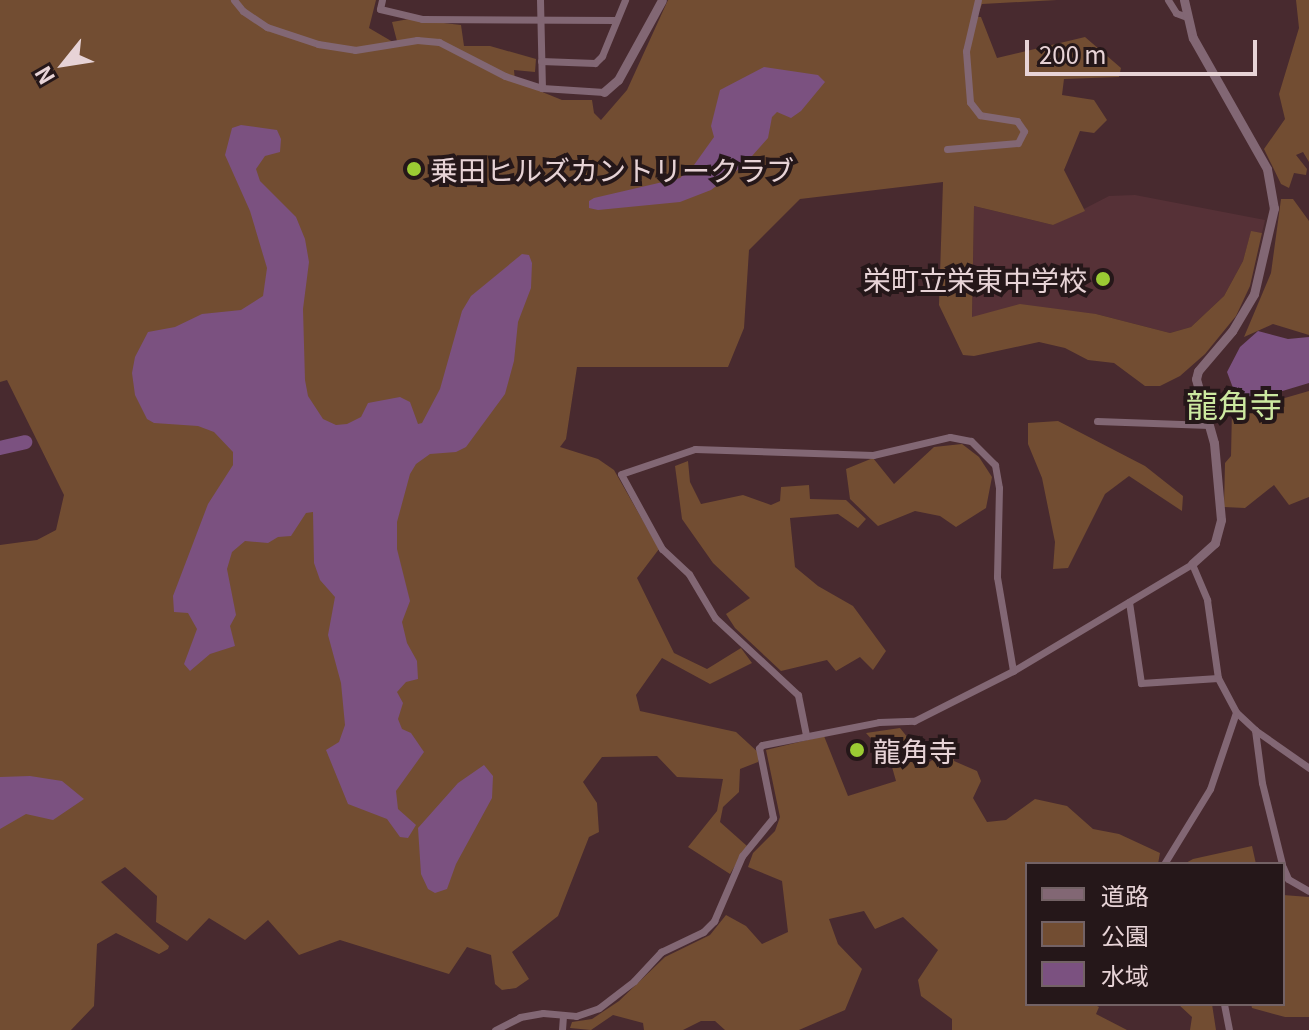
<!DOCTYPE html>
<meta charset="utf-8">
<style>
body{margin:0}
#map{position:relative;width:1309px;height:1030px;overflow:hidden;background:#482a2f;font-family:Georgia,"Noto Sans JP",serif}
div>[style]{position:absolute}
.built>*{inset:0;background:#563137}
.green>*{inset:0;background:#724d32}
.water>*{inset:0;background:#7b5180}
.river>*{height:14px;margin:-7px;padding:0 7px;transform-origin:7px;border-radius:7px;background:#7b5180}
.minor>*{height:7px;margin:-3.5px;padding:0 3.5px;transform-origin:3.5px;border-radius:3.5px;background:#826774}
.tertiary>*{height:9px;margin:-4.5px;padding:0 4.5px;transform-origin:4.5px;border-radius:4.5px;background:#826774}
.dots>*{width:22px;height:22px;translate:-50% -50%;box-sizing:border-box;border:4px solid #251719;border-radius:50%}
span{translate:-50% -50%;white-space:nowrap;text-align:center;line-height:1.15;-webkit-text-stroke:8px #251719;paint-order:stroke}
.poi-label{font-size:28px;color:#e7d3d6}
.left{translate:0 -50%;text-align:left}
.right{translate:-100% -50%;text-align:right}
.quarter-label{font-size:32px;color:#cce9a0}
.legend{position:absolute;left:1025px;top:862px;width:260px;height:144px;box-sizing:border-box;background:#251719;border:2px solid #736265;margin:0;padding:10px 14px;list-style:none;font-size:24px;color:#e7d3d6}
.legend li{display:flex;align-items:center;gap:16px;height:40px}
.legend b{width:40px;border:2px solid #736265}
.north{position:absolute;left:24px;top:24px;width:80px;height:80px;-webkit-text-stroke:6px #251719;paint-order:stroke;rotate:240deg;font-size:22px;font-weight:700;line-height:32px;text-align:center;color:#e7d3d6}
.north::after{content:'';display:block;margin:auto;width:28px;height:36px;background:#e7d3d6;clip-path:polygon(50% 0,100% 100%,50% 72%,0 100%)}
.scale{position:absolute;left:1025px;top:40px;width:232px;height:36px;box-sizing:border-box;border:4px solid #e7d3d6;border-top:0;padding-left:10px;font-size:24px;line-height:28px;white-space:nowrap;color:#e7d3d6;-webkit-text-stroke:6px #251719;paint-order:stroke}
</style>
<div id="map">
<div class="built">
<i style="clip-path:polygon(1135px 195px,1265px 220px,1262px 233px,1251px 232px,1243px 261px,1224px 296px,1191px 327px,1170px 333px,1096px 314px,972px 318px,974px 206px,1053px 225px,1109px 196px)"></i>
</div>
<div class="green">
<i style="clip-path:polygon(0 0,376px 0,369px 28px,398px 45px,392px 22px,409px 19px,461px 25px,464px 46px,490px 46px,536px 59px,535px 72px,514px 70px,515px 81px,562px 100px,592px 100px,594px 113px,601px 120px,627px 90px,668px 0,1057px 0,982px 4px,977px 17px,981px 17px,997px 58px,1085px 37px,1121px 68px,1119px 77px,1064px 79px,1062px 95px,1094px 100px,1107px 120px,1094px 133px,1080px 131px,1064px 170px,1085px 211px,1053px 225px,974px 206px,972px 317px,1020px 304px,1096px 314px,1170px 333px,1191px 327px,1224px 296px,1243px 261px,1251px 231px,1262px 233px,1250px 286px,1236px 316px,1205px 354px,1180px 376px,1160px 386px,1145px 386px,1114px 363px,1088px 360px,1065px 348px,1039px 342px,974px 356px,963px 355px,939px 305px,943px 182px,800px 199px,749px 250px,744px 328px,728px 367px,577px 367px,566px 439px,560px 447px,598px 459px,614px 470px,659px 549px,637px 578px,674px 653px,707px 669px,741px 648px,752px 663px,710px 684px,662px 658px,636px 695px,640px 711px,736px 732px,760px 754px,758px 762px,740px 769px,739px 792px,723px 807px,720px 822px,747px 846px,730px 874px,688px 847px,717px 811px,723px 779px,677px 777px,657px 756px,602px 757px,583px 782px,597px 803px,599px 832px,589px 837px,558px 916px,512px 952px,529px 979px,516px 988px,502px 990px,495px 984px,491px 955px,467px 947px,449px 974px,340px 940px,299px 955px,268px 920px,245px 940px,209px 918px,187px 941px,156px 922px,157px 896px,125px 867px,101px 882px,169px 946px,168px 949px,159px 954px,116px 933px,97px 944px,94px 1006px,71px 1030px,0 1030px,0 545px,37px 540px,56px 530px,64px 495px,7px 380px,0 382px)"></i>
<i style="clip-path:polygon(1296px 0,1309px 0,1309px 162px,1303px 152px,1296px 155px,1307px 169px,1306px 175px,1294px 173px,1289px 188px,1281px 184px,1264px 149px,1285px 119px,1279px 94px,1299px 28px)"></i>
<i style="clip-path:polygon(1281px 199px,1293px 199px,1309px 221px,1309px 335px,1273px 324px,1244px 337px,1271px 273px)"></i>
<i style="clip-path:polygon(1309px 391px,1309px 497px,1289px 505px,1274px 485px,1245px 508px,1224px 507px,1225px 463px,1231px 456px,1232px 409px,1260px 405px)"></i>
<i style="clip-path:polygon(1058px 421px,1145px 466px,1183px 496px,1182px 511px,1129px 476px,1105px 494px,1068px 568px,1053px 569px,1055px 542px,1042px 478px,1028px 444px,1028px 423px)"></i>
<i style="clip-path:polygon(962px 444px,979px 457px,992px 477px,986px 508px,956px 527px,940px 516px,915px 511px,878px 526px,850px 499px,846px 469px,873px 458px,894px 484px,934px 447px)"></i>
<i style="clip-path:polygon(688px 461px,690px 482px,701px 504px,743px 495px,771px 505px,780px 501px,781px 487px,809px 485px,810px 499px,846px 500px,866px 519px,858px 528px,838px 514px,790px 518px,795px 567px,818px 586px,853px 606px,886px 651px,873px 670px,860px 657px,836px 671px,827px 660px,781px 671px,735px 628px,726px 614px,750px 598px,713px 563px,682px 519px,675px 466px)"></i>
<i style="clip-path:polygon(900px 728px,928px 763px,954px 745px,954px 761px,977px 771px,981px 781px,973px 798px,987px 822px,1006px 820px,1035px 799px,1067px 806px,1093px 829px,1119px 834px,1160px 853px,1158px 864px,1027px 864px,1027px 1004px,1093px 1004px,1099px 1007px,1096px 1014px,1127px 1030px,952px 1030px,952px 1019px,921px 996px,918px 980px,938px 950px,903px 917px,875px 929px,864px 911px,829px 919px,838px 944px,862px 969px,845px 1010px,799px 1030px,725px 1030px,715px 1021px,701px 1021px,683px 1030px,644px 1030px,643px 1023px,613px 1015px,591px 1030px,570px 1028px,572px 1022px,592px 1019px,619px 1001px,665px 957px,710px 935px,726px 915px,746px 926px,762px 944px,788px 932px,782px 881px,748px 867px,753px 853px,775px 831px,780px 817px,766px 750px,824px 736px,848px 796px,896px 781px,890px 760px,866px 733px)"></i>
<i style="clip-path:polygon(1252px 846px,1256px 864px,1184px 864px,1193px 859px)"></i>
<i style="clip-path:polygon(1283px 895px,1309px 897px,1309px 1017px,1285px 1017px,1252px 1008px,1251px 1004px,1283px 1004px)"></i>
<i style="clip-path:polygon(1178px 1004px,1212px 1004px,1216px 1030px,1190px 1030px,1192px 1017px)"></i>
</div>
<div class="water">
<i style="clip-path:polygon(764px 67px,818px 75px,825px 82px,801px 111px,791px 118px,777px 112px,772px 117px,768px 138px,744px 165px,711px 190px,680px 202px,598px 210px,589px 208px,589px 201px,594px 198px,680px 178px,694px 165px,714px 137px,711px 126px,720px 90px)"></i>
<i style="clip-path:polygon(241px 125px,277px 130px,281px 139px,280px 152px,265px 156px,256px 169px,260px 181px,296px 217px,305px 239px,309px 262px,303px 309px,305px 380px,308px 396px,323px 419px,336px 425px,347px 424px,361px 417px,368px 403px,400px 397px,410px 402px,418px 424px,422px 423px,440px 389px,462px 311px,471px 296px,522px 254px,529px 255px,532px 263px,531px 288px,518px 322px,514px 361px,505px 394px,466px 447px,456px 452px,430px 454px,416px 464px,410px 474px,397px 522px,397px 549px,410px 601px,402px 622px,407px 643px,417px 661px,418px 679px,406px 682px,397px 692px,403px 703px,398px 719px,402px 729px,411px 733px,424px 752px,396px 791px,398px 809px,416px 825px,408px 838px,400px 837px,387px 819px,348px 804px,326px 750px,339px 742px,345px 725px,341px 683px,328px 635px,335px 597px,320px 580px,314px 563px,313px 512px,306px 513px,291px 536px,278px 537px,268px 543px,245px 541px,232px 552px,227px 569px,236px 615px,230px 626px,235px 646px,210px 654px,190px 671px,184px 664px,197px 629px,188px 613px,174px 612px,173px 596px,208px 504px,233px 465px,233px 452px,214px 432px,198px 426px,154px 423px,147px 419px,135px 395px,132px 373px,135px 357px,148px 332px,175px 327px,202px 314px,241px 310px,263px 296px,267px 268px,250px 211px,225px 155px,232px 128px)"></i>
<i style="clip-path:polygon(1258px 331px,1288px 339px,1309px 337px,1309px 383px,1239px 404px,1227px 372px,1240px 347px)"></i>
<i style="clip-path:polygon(484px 765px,493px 776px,492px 798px,456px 864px,447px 889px,435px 893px,428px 889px,421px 874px,418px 828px,458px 783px)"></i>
<i style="clip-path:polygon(30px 776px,62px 781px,84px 799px,53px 820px,26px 814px,0 829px,0 777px)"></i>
</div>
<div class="river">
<i style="left:0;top:448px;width:26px;rotate:-13deg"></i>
</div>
<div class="minor">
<i style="left:234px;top:0;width:14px;rotate:51deg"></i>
<i style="left:243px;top:11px;width:29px;rotate:34deg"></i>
<i style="left:267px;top:27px;width:54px;rotate:18.4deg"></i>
<i style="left:318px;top:44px;width:37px;rotate:9deg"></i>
<i style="left:355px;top:50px;width:63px;rotate:-9.2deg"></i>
<i style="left:417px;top:40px;width:22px;rotate:5deg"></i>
<i style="left:439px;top:42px;width:74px;rotate:27.3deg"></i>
<i style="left:505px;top:76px;width:39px;rotate:18deg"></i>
<i style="left:542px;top:88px;width:62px;rotate:3.7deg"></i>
<i style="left:382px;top:0;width:9px;rotate:103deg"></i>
<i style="left:380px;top:9px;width:43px;rotate:13.4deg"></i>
<i style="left:422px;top:19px;width:194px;rotate:0.3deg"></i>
<i style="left:540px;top:0;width:88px;rotate:88.7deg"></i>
<i style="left:1168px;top:0;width:15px;rotate:58deg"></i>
<i style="left:1176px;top:13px;width:12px;rotate:20deg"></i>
<i style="left:541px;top:61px;width:54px;rotate:2.1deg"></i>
<i style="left:595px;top:63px;width:10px;rotate:-45deg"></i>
<i style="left:602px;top:56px;width:61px;rotate:-67.7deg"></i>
<i style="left:947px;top:149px;width:71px;rotate:-4.8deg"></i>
<i style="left:1018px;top:143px;width:13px;rotate:-63deg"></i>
<i style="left:1024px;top:131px;width:12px;rotate:-125deg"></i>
<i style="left:1017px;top:121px;width:37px;rotate:-171deg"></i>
<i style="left:980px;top:115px;width:16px;rotate:-128deg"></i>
<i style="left:970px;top:102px;width:51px;rotate:-94.5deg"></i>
<i style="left:966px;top:51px;width:52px;rotate:-76.8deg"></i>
<i style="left:1097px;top:421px;width:112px;rotate:2deg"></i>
<i style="left:1129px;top:602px;width:82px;rotate:81.6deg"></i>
<i style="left:1141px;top:683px;width:77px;rotate:-3.7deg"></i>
<i style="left:1255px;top:730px;width:53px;rotate:82.5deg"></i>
<i style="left:1262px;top:783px;width:83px;rotate:76.1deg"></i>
<i style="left:806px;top:735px;width:41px;rotate:-101.3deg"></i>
<i style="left:798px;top:695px;width:113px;rotate:-137.1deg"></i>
<i style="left:715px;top:618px;width:51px;rotate:-120.6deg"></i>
<i style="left:689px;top:574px;width:37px;rotate:-137deg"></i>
<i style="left:662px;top:549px;width:85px;rotate:-118.7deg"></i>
<i style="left:621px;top:474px;width:78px;rotate:-18.7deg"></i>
<i style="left:695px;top:449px;width:178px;rotate:1.9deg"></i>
<i style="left:873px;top:455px;width:79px;rotate:-13.2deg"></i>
<i style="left:950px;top:437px;width:21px;rotate:11deg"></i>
<i style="left:971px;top:441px;width:34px;rotate:45deg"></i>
<i style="left:995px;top:465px;width:23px;rotate:80deg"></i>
<i style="left:999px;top:488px;width:89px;rotate:91.3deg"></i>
<i style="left:997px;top:577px;width:95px;rotate:80.3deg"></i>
<i style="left:1164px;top:864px;width:88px;rotate:-58.5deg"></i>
<i style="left:1210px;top:789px;width:81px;rotate:-71.3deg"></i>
<i style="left:1283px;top:867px;width:13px;rotate:67deg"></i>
<i style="left:1288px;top:879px;width:24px;rotate:30deg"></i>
<i style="left:1224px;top:1004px;width:26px;rotate:79deg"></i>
<i style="left:495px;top:1030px;width:28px;rotate:-27deg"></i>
<i style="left:520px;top:1017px;width:23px;rotate:-10deg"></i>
<i style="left:543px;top:1013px;width:33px;rotate:5deg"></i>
<i style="left:576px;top:1016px;width:24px;rotate:-19deg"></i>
<i style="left:599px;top:1008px;width:44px;rotate:-37.6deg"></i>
<i style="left:634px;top:981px;width:40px;rotate:-47deg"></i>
<i style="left:661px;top:952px;width:47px;rotate:-25.5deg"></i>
<i style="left:703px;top:932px;width:16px;rotate:-45deg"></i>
<i style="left:714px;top:921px;width:71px;rotate:-66.7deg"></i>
<i style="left:742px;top:856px;width:49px;rotate:-50.8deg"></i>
<i style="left:773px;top:818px;width:71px;rotate:-101.3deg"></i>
<i style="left:759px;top:748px;width:4px;rotate:-45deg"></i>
<i style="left:762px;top:745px;width:119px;rotate:-11.1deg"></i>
<i style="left:879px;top:722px;width:35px;rotate:-2deg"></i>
<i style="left:914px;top:721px;width:111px;rotate:-26.8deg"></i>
<i style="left:1013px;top:671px;width:209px;rotate:-30.9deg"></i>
<i style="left:1192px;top:564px;width:39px;rotate:67deg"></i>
<i style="left:1207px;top:600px;width:79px;rotate:82deg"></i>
<i style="left:1218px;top:678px;width:38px;rotate:62deg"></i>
<i style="left:1236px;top:712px;width:26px;rotate:43deg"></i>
<i style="left:1255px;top:730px;width:66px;rotate:35.1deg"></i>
<i style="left:562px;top:1030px;width:14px;rotate:-86deg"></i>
</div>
<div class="tertiary">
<i style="left:1184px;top:0;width:39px;rotate:77deg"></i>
<i style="left:1193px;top:38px;width:150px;rotate:60.5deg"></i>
<i style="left:1267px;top:169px;width:40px;rotate:80deg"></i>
<i style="left:1274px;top:208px;width:88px;rotate:103.1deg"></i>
<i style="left:1254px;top:294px;width:43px;rotate:120.7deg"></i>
<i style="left:1232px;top:331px;width:52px;rotate:130.4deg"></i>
<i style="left:1198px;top:371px;width:8px;rotate:104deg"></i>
<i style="left:1196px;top:379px;width:66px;rotate:74.3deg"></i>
<i style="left:1214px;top:443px;width:77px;rotate:84.8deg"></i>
<i style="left:1221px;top:520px;width:24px;rotate:105deg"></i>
<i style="left:1215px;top:543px;width:31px;rotate:138deg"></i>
<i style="left:604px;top:92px;width:18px;rotate:-41deg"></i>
<i style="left:618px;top:80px;width:91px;rotate:-61.2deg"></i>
</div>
<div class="dots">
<i style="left:414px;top:169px;background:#9bcb33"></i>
<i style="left:1103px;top:279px;background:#9bcb33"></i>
<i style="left:857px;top:750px;background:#9bcb33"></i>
</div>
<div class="poi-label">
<span class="left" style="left:430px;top:169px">乗田ヒルズカントリークラブ</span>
<span class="right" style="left:1087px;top:279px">栄町立栄東中学校</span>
<span class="left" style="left:873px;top:750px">龍角寺</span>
</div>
<div class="quarter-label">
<span style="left:1234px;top:403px">龍角寺</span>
</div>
<ul class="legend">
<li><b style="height:10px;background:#826774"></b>道路</li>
<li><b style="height:22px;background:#724d32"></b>公園</li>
<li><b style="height:22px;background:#7b5180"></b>水域</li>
</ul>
<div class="north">N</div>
<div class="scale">200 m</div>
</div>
